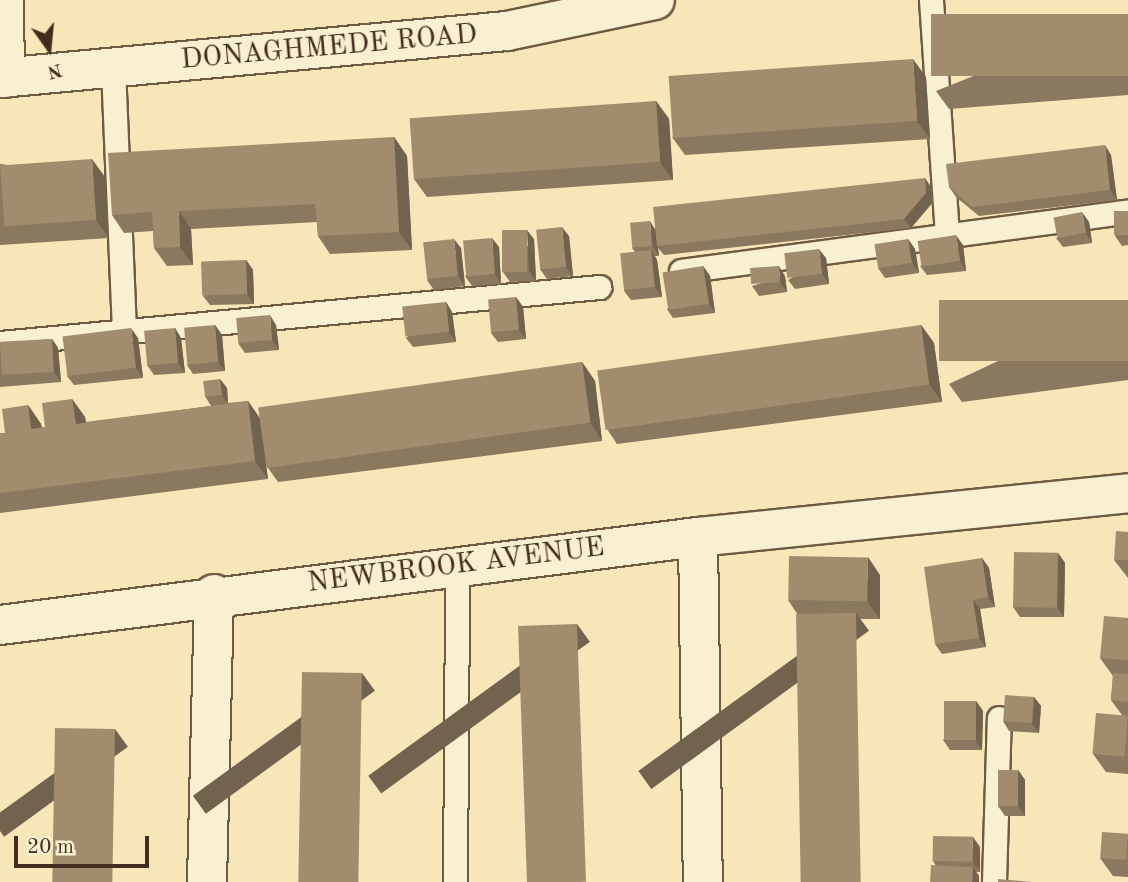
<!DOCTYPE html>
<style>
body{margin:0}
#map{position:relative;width:1128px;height:882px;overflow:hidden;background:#f6e6b8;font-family:"Old Standard TT",serif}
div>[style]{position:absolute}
.roads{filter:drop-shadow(2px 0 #705a44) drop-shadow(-2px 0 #705a44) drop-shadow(0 2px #705a44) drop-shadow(0 -2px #705a44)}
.lane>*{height:23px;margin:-11.5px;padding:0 11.5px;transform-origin:11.5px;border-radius:11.5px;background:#f9efd1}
.street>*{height:38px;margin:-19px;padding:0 19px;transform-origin:19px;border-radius:19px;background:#f9efd1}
.wall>*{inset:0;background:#8a795f}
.shaded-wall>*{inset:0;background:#71634d;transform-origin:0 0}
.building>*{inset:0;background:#a18d6e;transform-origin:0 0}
span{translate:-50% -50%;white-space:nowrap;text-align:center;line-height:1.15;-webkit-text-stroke:5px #f9efd1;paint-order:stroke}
.street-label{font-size:28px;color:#442c1e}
.north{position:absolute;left:14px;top:14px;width:70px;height:70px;-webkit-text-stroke:5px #f9efd1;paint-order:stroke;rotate:165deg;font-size:19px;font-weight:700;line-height:28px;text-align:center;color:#442c1e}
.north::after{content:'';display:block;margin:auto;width:24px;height:32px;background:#442c1e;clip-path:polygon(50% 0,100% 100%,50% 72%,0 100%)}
.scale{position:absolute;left:14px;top:836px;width:135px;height:32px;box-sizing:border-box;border:4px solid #442c1e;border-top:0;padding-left:9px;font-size:21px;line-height:24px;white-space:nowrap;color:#442c1e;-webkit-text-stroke:5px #f9efd1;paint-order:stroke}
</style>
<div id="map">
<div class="roads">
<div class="lane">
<i style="left:931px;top:0;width:235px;rotate:86.1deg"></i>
<i style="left:113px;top:68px;width:264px;rotate:87.6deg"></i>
<i style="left:681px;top:271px;width:451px;rotate:-7.6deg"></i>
<i style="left:0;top:343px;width:602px;rotate:-5.34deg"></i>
<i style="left:455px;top:882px;width:316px;rotate:-89.6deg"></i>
<i style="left:994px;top:882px;width:164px;rotate:-88.3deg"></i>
</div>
<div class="street">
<i style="left:4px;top:0;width:78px;rotate:89.3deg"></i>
<i style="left:0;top:78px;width:509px;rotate:-5.3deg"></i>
<i style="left:507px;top:31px;width:151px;rotate:-11.8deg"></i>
<i style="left:698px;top:537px;width:345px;rotate:89.2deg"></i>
<i style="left:0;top:625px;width:704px;rotate:-7.19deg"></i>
<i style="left:698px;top:537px;width:432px;rotate:-5.8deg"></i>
<i style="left:207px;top:882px;width:288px;rotate:-88.6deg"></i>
</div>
</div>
<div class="wall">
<i style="clip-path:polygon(1128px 14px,1128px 95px,949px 109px,936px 91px)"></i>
<i style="clip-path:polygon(926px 77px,930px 139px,685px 155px,672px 137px)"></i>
<i style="clip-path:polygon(656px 101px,669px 119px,673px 180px,427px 197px,414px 179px)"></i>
<i style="clip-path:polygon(394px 137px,407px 156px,412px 250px,330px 254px,318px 236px,317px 222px,191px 229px,193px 265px,167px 266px,154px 248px,153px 231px,124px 233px,112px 215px)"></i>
<i style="clip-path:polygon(1111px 155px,1117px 200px,979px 216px,956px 197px,949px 187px)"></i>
<i style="clip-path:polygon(0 164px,105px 177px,109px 238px,0 245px)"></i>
<i style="clip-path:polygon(931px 187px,933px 202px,911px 228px,664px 255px,658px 248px,659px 256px,655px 256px,657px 260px,662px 297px,631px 300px,624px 291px,635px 252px,632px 248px,655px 228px)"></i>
<i style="clip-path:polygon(1128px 211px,1128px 245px,1122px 246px,1115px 236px)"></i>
<i style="clip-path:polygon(1089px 222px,1092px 243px,1063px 247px,1056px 238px)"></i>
<i style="clip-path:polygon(569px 236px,573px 276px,547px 279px,540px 269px)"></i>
<i style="clip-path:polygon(534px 239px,536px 281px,510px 282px,503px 272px)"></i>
<i style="clip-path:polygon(908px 239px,915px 249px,919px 273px,885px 278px,878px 268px)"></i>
<i style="clip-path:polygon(963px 245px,966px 271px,927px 275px,920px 266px)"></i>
<i style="clip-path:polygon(499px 247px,501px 284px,472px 286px,465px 276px)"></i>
<i style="clip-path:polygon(461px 248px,465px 286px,434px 290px,427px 280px)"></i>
<i style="clip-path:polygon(826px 258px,829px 284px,795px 289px,788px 280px)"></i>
<i style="clip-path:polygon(246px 260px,253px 270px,254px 304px,210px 305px,203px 296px)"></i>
<i style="clip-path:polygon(703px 266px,710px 276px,715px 313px,673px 318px,667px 309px)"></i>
<i style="clip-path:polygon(785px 276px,787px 292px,759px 296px,752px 286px)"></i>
<i style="clip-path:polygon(516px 297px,523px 307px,526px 339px,498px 342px,491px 333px)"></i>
<i style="clip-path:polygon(1128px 300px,1128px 380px,962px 402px,949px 384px)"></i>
<i style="clip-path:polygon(446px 302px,452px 312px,456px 342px,413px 347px,406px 338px)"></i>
<i style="clip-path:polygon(215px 325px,222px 335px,225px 371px,193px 374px,187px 365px)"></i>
<i style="clip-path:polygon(276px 325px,279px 350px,245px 353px,238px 343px)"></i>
<i style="clip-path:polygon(921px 325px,934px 343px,942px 402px,617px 444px,605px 426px)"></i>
<i style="clip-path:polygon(175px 328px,181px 338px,185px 373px,154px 375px,147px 365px)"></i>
<i style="clip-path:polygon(138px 338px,143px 378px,74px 385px,67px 376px)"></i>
<i style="clip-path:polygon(52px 339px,58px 348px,61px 382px,0 387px,0 343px)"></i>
<i style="clip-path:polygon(582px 362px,595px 381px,602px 441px,278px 482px,266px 465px,268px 479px,0 513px,0 433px,5px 433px,28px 405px,41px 424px,42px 428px,45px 427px,72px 399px,85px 417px,86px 422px,211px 406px,205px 396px,220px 379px,227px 388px,228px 403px,248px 401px,260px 418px)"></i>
<i style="clip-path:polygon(1128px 532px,1128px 578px,1114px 560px)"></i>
<i style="clip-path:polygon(1058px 553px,1065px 563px,1064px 617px,1020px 617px,1013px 607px)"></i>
<i style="clip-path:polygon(982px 558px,989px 568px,995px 607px,980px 609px,986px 647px,942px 654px,935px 644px)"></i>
<i style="clip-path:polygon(880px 575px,880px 619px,860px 619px,869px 631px,798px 615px,788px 600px)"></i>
<i style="clip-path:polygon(1128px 618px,1128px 774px,1106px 772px,1093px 754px,1122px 715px,1111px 700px,1113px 676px,1100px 658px)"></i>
<i style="clip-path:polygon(1034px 697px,1041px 706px,1039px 733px,1009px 731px,1003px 721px)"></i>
<i style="clip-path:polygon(976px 701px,983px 711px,982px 750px,950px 750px,943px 740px)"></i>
<i style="clip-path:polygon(1018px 770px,1025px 780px,1025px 816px,1005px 816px,998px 806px)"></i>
<i style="clip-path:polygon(1128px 834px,1128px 877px,1113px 876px,1100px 858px)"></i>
<i style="clip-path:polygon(980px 847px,980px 872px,976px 872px,979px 876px,979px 882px,931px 882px,936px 866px,933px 861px)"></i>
</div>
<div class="shaded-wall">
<i style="clip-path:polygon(913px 59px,926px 77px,930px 139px,917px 121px)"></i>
<i style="clip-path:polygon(656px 101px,669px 119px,673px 180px,660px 162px)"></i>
<i style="clip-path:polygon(394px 137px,407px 156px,412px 250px,399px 232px)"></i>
<i style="clip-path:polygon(1105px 145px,1111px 155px,1117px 200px,1110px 190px)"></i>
<i style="clip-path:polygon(92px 159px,105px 177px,109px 238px,96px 220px)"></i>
<i style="clip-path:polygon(925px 178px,931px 187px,933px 202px,911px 228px,904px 219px)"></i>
<i style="clip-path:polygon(179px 211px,191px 229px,193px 265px,180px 247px)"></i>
<i style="clip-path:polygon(1082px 212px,1089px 222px,1092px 243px,1086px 233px)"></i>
<i style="clip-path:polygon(650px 221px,656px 231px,657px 246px,658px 248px,659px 256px,652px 246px)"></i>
<i style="clip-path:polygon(562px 227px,569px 236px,573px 276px,566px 267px)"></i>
<i style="clip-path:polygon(527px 230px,534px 239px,536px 281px,529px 271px)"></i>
<i style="clip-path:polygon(956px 235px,963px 245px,966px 271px,960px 261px)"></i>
<i style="clip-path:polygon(492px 238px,499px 247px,501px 284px,495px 274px)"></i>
<i style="clip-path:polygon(454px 239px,461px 248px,465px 286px,458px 276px)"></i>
<i style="clip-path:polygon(908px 239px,915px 249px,919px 273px,912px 263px)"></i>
<i style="clip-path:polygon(819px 249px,826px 258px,829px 284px,822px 274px)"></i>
<i style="clip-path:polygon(651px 250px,657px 260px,662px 297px,655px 287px)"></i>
<i style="clip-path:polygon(246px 260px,253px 270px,254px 304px,247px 294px)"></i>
<i style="clip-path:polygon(703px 266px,710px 276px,715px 313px,709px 304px)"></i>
<i style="clip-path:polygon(779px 266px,785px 276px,787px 292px,780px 282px)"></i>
<i style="clip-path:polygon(516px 297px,523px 307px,526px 339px,519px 330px)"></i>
<i style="clip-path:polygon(446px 302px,452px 312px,456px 342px,449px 332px)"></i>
<i style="clip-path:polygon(270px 315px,276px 325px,279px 350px,272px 340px)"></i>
<i style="clip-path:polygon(215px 325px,222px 335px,225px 371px,218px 362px)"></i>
<i style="clip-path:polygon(921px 325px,934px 343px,942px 402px,929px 384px)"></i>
<i style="clip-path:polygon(131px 328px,138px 338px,143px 378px,136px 368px)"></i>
<i style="clip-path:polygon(175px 328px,181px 338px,185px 373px,178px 363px)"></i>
<i style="clip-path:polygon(52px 339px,58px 348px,61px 382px,54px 372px)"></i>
<i style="clip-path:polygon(582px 362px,595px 381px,602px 441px,590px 422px)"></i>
<i style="clip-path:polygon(220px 379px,227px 388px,228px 404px,222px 395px)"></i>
<i style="clip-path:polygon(72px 399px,85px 417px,89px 442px,76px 424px)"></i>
<i style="clip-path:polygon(248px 401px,260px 419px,268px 479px,255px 461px)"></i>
<i style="clip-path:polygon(28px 405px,41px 424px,44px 448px,31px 429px)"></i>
<i style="clip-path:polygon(1058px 553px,1065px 563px,1064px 617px,1057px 607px)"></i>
<i style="clip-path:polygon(868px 557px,880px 575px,880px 619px,867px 601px)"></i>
<i style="clip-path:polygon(982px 558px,989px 568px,995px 607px,988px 597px)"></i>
<i style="clip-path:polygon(973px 600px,980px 609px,986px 647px,979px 638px)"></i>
<i style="left:856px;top:613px;width:22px;height:269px;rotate:54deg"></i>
<i style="left:577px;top:624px;width:22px;height:258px;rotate:54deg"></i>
<i style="left:362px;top:673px;width:22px;height:209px;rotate:54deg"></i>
<i style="clip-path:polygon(1034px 697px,1041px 706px,1039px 733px,1032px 724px)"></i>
<i style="clip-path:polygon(976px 701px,983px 711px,982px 750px,975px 740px)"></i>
<i style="left:115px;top:729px;width:22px;height:153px;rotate:54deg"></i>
<i style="clip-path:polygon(1018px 770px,1025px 780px,1025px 816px,1018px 806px)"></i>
<i style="clip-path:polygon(973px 837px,980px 847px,980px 872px,973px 862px)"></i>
<i style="clip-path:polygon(973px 867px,979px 876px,979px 882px,972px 882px)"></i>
</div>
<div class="building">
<i style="left:1128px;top:14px;width:62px;height:197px;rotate:90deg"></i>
<i style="left:913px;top:59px;width:62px;height:245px;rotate:86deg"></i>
<i style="left:656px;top:101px;width:61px;height:247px;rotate:86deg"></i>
<i style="clip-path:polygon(394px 137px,399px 232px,318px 236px,315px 204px,179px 211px,180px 247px,154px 248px,152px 212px,112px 215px,108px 153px)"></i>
<i style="clip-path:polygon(1105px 145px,1110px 190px,972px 207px,949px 187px,946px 164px)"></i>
<i style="left:92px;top:159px;width:61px;height:92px;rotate:86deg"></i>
<i style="clip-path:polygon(925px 178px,926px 193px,904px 219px,657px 246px,653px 207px)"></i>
<i style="left:1128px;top:211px;width:24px;height:14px;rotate:90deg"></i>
<i style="left:1082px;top:212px;width:21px;height:29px;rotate:79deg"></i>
<i style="left:650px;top:221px;width:25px;height:20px;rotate:85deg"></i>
<i style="left:562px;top:227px;width:40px;height:26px;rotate:84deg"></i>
<i style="left:502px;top:230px;width:25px;height:42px"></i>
<i style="left:956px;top:235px;width:26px;height:39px;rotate:81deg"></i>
<i style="left:492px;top:238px;width:36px;height:29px;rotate:85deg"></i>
<i style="left:454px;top:239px;width:37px;height:31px;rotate:84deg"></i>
<i style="left:908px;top:239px;width:24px;height:34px;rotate:81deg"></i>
<i style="left:819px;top:249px;width:25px;height:35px;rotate:83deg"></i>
<i style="left:651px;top:250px;width:37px;height:31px;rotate:84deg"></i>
<i style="left:246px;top:260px;width:34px;height:45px;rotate:88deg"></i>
<i style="left:703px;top:266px;width:38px;height:41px;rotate:81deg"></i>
<i style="left:779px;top:266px;width:16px;height:29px;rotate:86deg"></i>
<i style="left:516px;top:297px;width:33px;height:28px;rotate:85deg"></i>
<i style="left:1128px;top:300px;width:61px;height:189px;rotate:90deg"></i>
<i style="left:446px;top:302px;width:30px;height:44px;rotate:84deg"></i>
<i style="left:270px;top:315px;width:25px;height:34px;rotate:85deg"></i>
<i style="left:215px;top:325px;width:37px;height:31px;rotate:85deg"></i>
<i style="left:921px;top:325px;width:60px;height:327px;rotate:82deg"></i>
<i style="left:131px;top:328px;width:40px;height:69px;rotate:83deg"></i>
<i style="left:175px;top:328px;width:35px;height:31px;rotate:85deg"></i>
<i style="left:52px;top:339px;width:33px;height:52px;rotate:87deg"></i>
<i style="left:582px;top:362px;width:61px;height:327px;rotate:82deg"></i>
<i style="left:220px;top:379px;width:16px;height:17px;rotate:83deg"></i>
<i style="clip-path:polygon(72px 399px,76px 424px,248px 401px,255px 461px,0 493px,0 433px,5px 433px,2px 409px,28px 405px,31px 429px,45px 427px,42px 403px)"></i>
<i style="clip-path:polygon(1116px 531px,1128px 532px,1128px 560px,1114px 560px)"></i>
<i style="left:1014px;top:552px;width:44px;height:55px;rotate:1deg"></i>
<i style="left:789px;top:556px;width:79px;height:44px;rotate:1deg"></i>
<i style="clip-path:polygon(982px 558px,988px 597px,973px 600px,979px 638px,935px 644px,924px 567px)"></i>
<i style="left:856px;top:613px;width:269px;height:60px;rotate:89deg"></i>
<i style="clip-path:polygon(1104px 616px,1128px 618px,1128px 660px,1100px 658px)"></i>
<i style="left:577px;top:624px;width:258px;height:59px;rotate:88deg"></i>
<i style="left:302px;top:672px;width:60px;height:210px;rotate:1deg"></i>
<i style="clip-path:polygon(1113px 673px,1128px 674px,1128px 702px,1111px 700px)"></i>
<i style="left:1005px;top:695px;width:29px;height:26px;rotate:4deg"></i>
<i style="left:944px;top:701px;width:32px;height:39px"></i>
<i style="left:1096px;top:713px;width:32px;height:41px;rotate:5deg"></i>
<i style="left:55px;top:728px;width:60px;height:154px;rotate:1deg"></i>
<i style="left:998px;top:770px;width:20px;height:36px"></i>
<i style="left:1102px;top:832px;width:26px;height:26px;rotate:4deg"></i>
<i style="left:933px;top:836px;width:40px;height:25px;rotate:1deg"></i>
<i style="left:931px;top:865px;width:42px;height:17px;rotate:3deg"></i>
<i style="clip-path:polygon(998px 879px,1033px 882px,998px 882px)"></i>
</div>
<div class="street-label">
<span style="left:329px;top:48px;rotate:-5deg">DONAGHMEDE ROAD</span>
<span style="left:456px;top:566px;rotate:-7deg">NEWBROOK AVENUE</span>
</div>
<div class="north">N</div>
<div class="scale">20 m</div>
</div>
